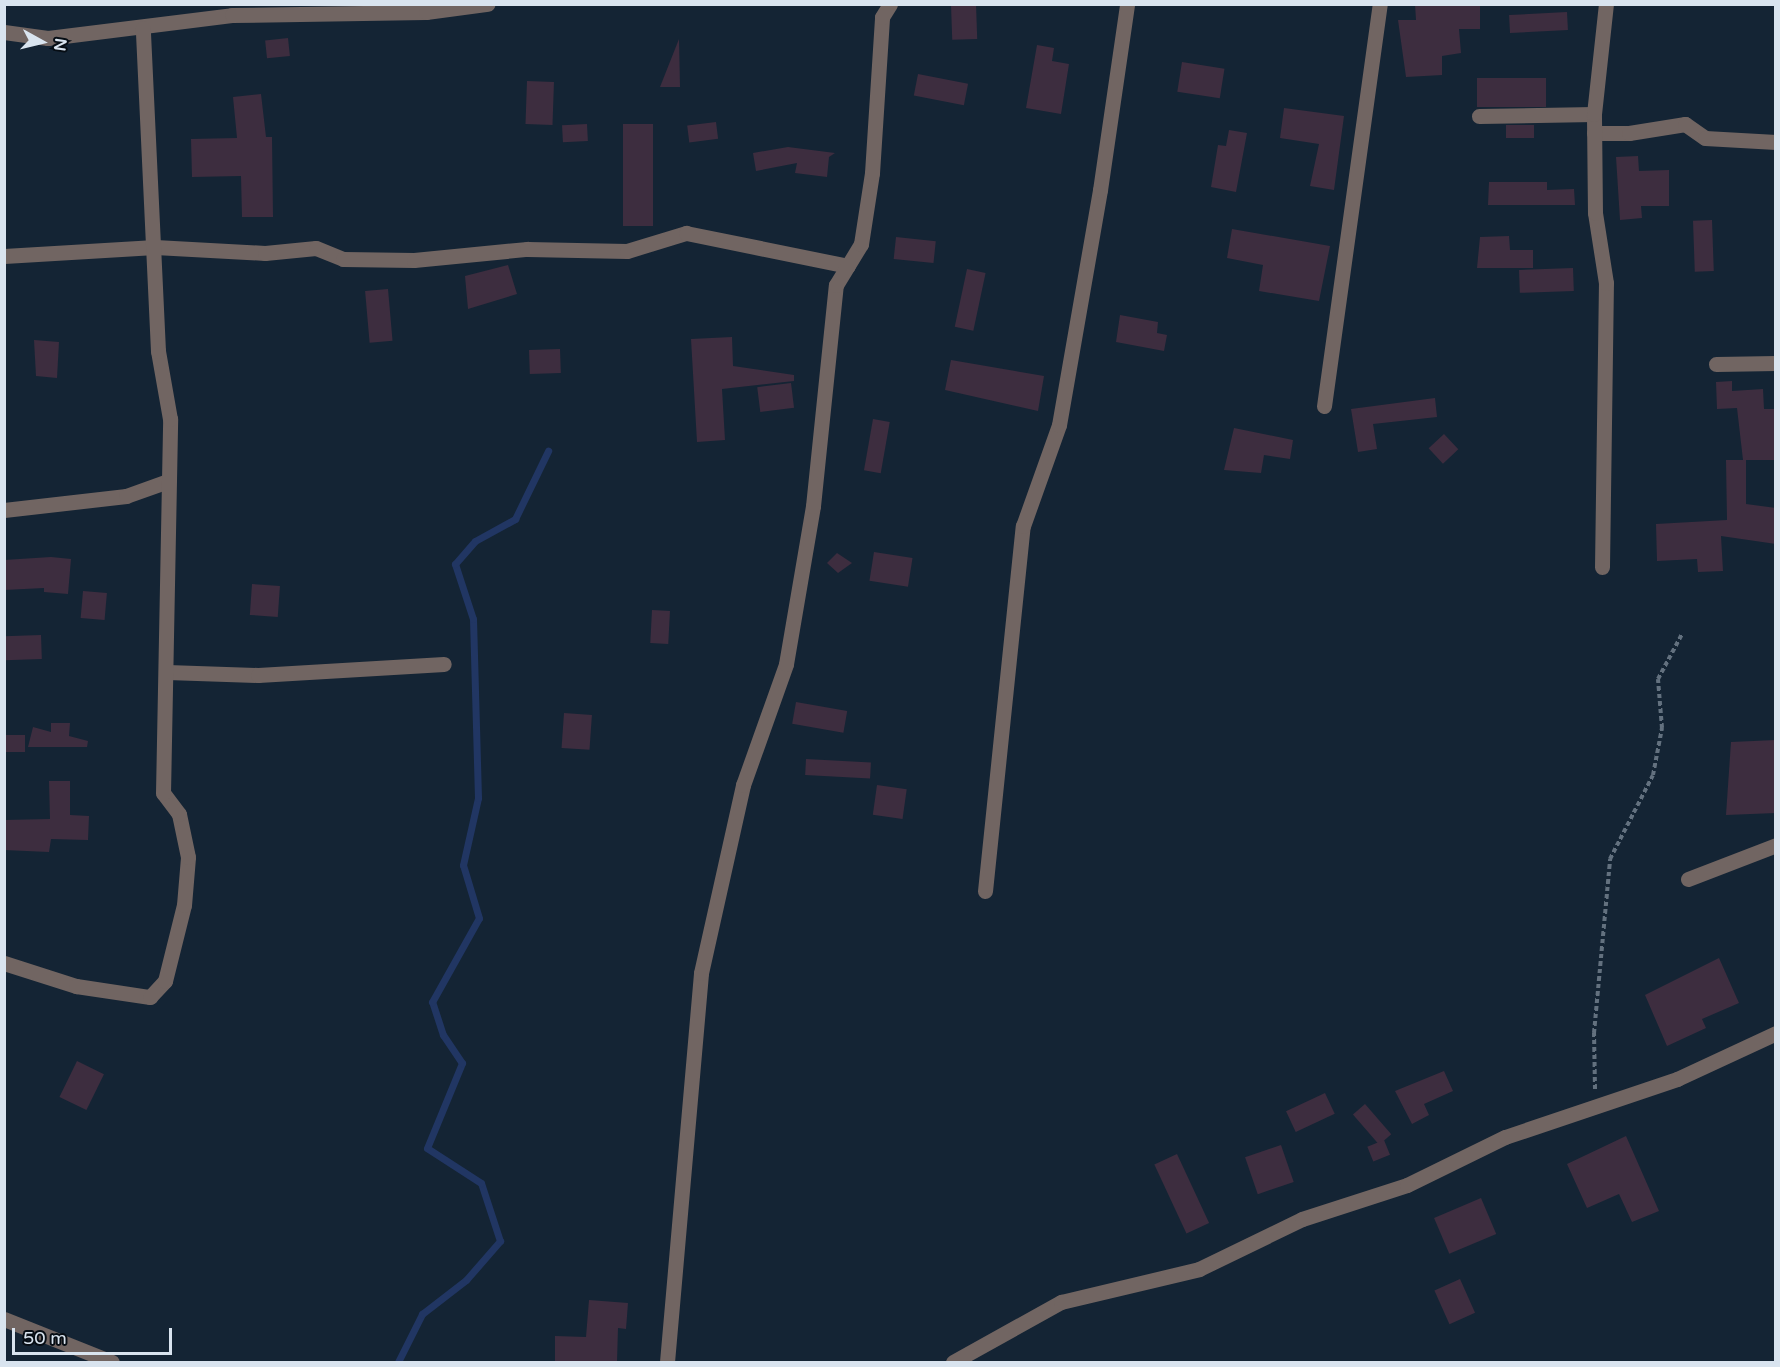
<!DOCTYPE html>
<style>
body{margin:0}
#map{position:relative;width:1780px;height:1367px;overflow:hidden;background:#142434;font-family:"Varela Round",sans-serif}
div>[style]{position:absolute}
.stream>*{height:7px;margin:-3.5px;padding:0 3.5px;transform-origin:3.5px;border-radius:3.5px;background:#213663}
.building>*{inset:0;background:#3d2d3f;transform-origin:0 0}
.path>*{height:4px;margin-top:-2px;transform-origin:0;background:repeating-linear-gradient(90deg,#63717f 0 4.5px,transparent 0 7.5px)}
.minor>*{height:15px;margin:-7.5px;padding:0 7.5px;transform-origin:7.5px;border-radius:7.5px;background:#716562}
span{translate:-50% -50%;white-space:nowrap;text-align:center;line-height:1.15;-webkit-text-stroke:4.5px #060d14;paint-order:stroke}
.frame{position:absolute;inset:0;border:6px solid #d9e4ef;pointer-events:none}
.north{position:absolute;left:12px;top:12px;width:60px;height:60px;-webkit-text-stroke:4px #060d14;paint-order:stroke;rotate:98deg;font-size:16px;font-weight:700;line-height:24px;text-align:center;color:#d9e4ef}
.north::after{content:'';display:block;margin:auto;width:21px;height:27px;background:#d9e4ef;clip-path:polygon(50% 0,100% 100%,50% 72%,0 100%)}
.scale{position:absolute;left:12px;top:1328px;width:160px;height:27px;box-sizing:border-box;border:3px solid #d9e4ef;border-top:0;padding-left:8px;font-size:18px;line-height:21px;white-space:nowrap;color:#d9e4ef;-webkit-text-stroke:4px #060d14;paint-order:stroke}
</style>
<div id="map">
<div class="stream">
<i style="left:398px;top:1362px;width:54px;rotate:-63.4deg"></i>
<i style="left:422px;top:1314px;width:56px;rotate:-37.7deg"></i>
<i style="left:466px;top:1280px;width:52px;rotate:-48.9deg"></i>
<i style="left:500px;top:1241px;width:61px;rotate:-108.1deg"></i>
<i style="left:481px;top:1183px;width:64px;rotate:-147.1deg"></i>
<i style="left:427px;top:1148px;width:92px;rotate:-67.6deg"></i>
<i style="left:462px;top:1063px;width:34px;rotate:-124deg"></i>
<i style="left:443px;top:1035px;width:35px;rotate:-108deg"></i>
<i style="left:432px;top:1002px;width:96px;rotate:-60.8deg"></i>
<i style="left:479px;top:918px;width:55px;rotate:-106.8deg"></i>
<i style="left:463px;top:865px;width:69px;rotate:-77.4deg"></i>
<i style="left:478px;top:798px;width:179px;rotate:-91.6deg"></i>
<i style="left:473px;top:619px;width:58px;rotate:-108.1deg"></i>
<i style="left:455px;top:564px;width:30px;rotate:-49deg"></i>
<i style="left:475px;top:541px;width:46px;rotate:-28.8deg"></i>
<i style="left:515px;top:519px;width:76px;rotate:-64.1deg"></i>
</div>
<div class="building">
<i style="left:976px;top:4px;width:35px;height:25px;rotate:88deg"></i>
<i style="clip-path:polygon(1415px 4px,1480px 4px,1480px 29px,1459px 29px,1461px 53px,1442px 56px,1442px 75px,1406px 77px,1398px 20px,1416px 20px)"></i>
<i style="left:1567px;top:12px;width:18px;height:58px;rotate:87deg"></i>
<i style="left:288px;top:38px;width:18px;height:23px;rotate:84deg"></i>
<i style="clip-path:polygon(679px 39px,680px 87px,660px 87px)"></i>
<i style="clip-path:polygon(1037px 45px,1054px 48px,1052px 61px,1069px 64px,1061px 114px,1026px 108px)"></i>
<i style="left:1182px;top:62px;width:43px;height:30px;rotate:9deg"></i>
<i style="left:918px;top:74px;width:51px;height:22px;rotate:11deg"></i>
<i style="left:1477px;top:78px;width:69px;height:29px"></i>
<i style="left:527px;top:81px;width:27px;height:43px;rotate:2deg"></i>
<i style="clip-path:polygon(261px 94px,266px 137px,272px 137px,273px 217px,242px 217px,241px 176px,192px 177px,191px 139px,237px 138px,233px 97px)"></i>
<i style="clip-path:polygon(1284px 108px,1344px 116px,1334px 190px,1310px 186px,1319px 144px,1280px 138px)"></i>
<i style="left:716px;top:122px;width:17px;height:29px;rotate:83deg"></i>
<i style="left:587px;top:124px;width:17px;height:25px;rotate:87deg"></i>
<i style="left:623px;top:124px;width:30px;height:102px"></i>
<i style="left:1506px;top:125px;width:28px;height:13px"></i>
<i style="clip-path:polygon(1229px 130px,1247px 133px,1236px 192px,1211px 187px,1218px 145px,1226px 146px)"></i>
<i style="clip-path:polygon(788px 147px,835px 153px,829px 157px,827px 177px,795px 173px,797px 163px,756px 171px,753px 153px)"></i>
<i style="clip-path:polygon(1638px 156px,1639px 171px,1669px 170px,1669px 206px,1641px 206px,1642px 218px,1620px 220px,1616px 157px)"></i>
<i style="clip-path:polygon(1489px 182px,1547px 182px,1547px 190px,1574px 189px,1575px 205px,1488px 205px)"></i>
<i style="left:1712px;top:220px;width:51px;height:19px;rotate:88deg"></i>
<i style="clip-path:polygon(1232px 229px,1330px 246px,1319px 301px,1259px 291px,1263px 265px,1227px 258px)"></i>
<i style="clip-path:polygon(1509px 236px,1510px 250px,1533px 250px,1533px 268px,1477px 268px,1480px 237px)"></i>
<i style="left:896px;top:237px;width:40px;height:22px;rotate:6deg"></i>
<i style="clip-path:polygon(508px 265px,517px 294px,468px 309px,465px 276px)"></i>
<i style="left:1573px;top:268px;width:23px;height:54px;rotate:88deg"></i>
<i style="left:967px;top:269px;width:19px;height:59px;rotate:12deg"></i>
<i style="left:388px;top:289px;width:52px;height:23px;rotate:85deg"></i>
<i style="clip-path:polygon(1120px 315px,1158px 322px,1157px 333px,1167px 335px,1164px 351px,1116px 342px)"></i>
<i style="clip-path:polygon(732px 337px,733px 366px,794px 375px,794px 381px,722px 389px,725px 440px,697px 442px,691px 339px)"></i>
<i style="clip-path:polygon(34px 340px,59px 342px,57px 378px,36px 376px)"></i>
<i style="left:560px;top:349px;width:24px;height:31px;rotate:88deg"></i>
<i style="clip-path:polygon(951px 360px,1044px 376px,1038px 411px,945px 390px)"></i>
<i style="clip-path:polygon(1732px 381px,1732px 391px,1763px 389px,1764px 409px,1776px 409px,1776px 460px,1746px 460px,1746px 504px,1776px 508px,1776px 544px,1721px 536px,1723px 571px,1698px 572px,1697px 559px,1657px 561px,1656px 524px,1727px 520px,1726px 460px,1743px 460px,1737px 408px,1717px 409px,1716px 382px)"></i>
<i style="left:791px;top:383px;width:25px;height:34px;rotate:83deg"></i>
<i style="clip-path:polygon(1435px 398px,1437px 417px,1373px 424px,1377px 449px,1358px 452px,1351px 409px)"></i>
<i style="left:873px;top:419px;width:17px;height:52px;rotate:10deg"></i>
<i style="clip-path:polygon(1234px 428px,1293px 440px,1290px 459px,1264px 455px,1261px 473px,1224px 470px)"></i>
<i style="left:1444px;top:434px;width:21px;height:21px;rotate:47deg"></i>
<i style="left:874px;top:552px;width:39px;height:29px;rotate:9deg"></i>
<i style="clip-path:polygon(837px 553px,852px 563px,838px 573px,827px 563px)"></i>
<i style="clip-path:polygon(51px 557px,71px 559px,68px 594px,44px 592px,44px 588px,4px 590px,4px 560px)"></i>
<i style="left:252px;top:584px;width:28px;height:31px;rotate:4deg"></i>
<i style="left:83px;top:591px;width:24px;height:27px;rotate:5deg"></i>
<i style="left:652px;top:610px;width:18px;height:33px;rotate:3deg"></i>
<i style="left:41px;top:635px;width:24px;height:37px;rotate:88deg"></i>
<i style="left:796px;top:702px;width:52px;height:22px;rotate:10deg"></i>
<i style="left:564px;top:713px;width:28px;height:35px;rotate:4deg"></i>
<i style="clip-path:polygon(51px 723px,70px 723px,69px 736px,88px 741px,87px 747px,28px 747px,33px 727px,51px 732px)"></i>
<i style="left:4px;top:735px;width:21px;height:17px"></i>
<i style="clip-path:polygon(1776px 740px,1776px 813px,1726px 815px,1731px 742px)"></i>
<i style="left:806px;top:759px;width:65px;height:16px;rotate:3deg"></i>
<i style="clip-path:polygon(49px 781px,70px 781px,70px 815px,89px 816px,88px 840px,51px 839px,49px 852px,4px 850px,4px 820px,50px 819px)"></i>
<i style="left:877px;top:785px;width:30px;height:30px;rotate:8deg"></i>
<i style="clip-path:polygon(1719px 958px,1739px 1003px,1702px 1019px,1706px 1028px,1667px 1046px,1645px 995px)"></i>
<i style="left:77px;top:1061px;width:30px;height:40px;rotate:26deg"></i>
<i style="clip-path:polygon(1444px 1071px,1453px 1091px,1424px 1104px,1429px 1115px,1412px 1124px,1395px 1091px)"></i>
<i style="left:1325px;top:1093px;width:23px;height:43px;rotate:65deg"></i>
<i style="left:1365px;top:1104px;width:40px;height:16px;rotate:49deg"></i>
<i style="clip-path:polygon(1626px 1136px,1659px 1211px,1632px 1222px,1619px 1194px,1587px 1208px,1567px 1164px)"></i>
<i style="left:1384px;top:1140px;width:16px;height:18px;rotate:68deg"></i>
<i style="left:1281px;top:1145px;width:39px;height:38px;rotate:71deg"></i>
<i style="left:1177px;top:1154px;width:76px;height:25px;rotate:65deg"></i>
<i style="left:1481px;top:1198px;width:39px;height:51px;rotate:67deg"></i>
<i style="left:1460px;top:1279px;width:37px;height:28px;rotate:66deg"></i>
<i style="clip-path:polygon(589px 1300px,628px 1303px,626px 1329px,618px 1328px,617px 1362px,555px 1362px,555px 1336px,586px 1337px)"></i>
</div>
<div class="path">
<i style="left:1595px;top:1089px;width:56px;rotate:-91deg"></i>
<i style="left:1594px;top:1033px;width:175px;rotate:-84.7deg"></i>
<i style="left:1610px;top:859px;width:94px;rotate:-62.9deg"></i>
<i style="left:1653px;top:775px;width:48px;rotate:-79.2deg"></i>
<i style="left:1662px;top:728px;width:49px;rotate:-94.7deg"></i>
<i style="left:1658px;top:679px;width:51px;rotate:-61.9deg"></i>
</div>
<div class="minor">
<i style="left:4px;top:32px;width:44px;rotate:7.8deg"></i>
<i style="left:48px;top:38px;width:185px;rotate:-7.1deg"></i>
<i style="left:232px;top:15px;width:194px;rotate:-0.9deg"></i>
<i style="left:426px;top:12px;width:62px;rotate:-7.5deg"></i>
<i style="left:1479px;top:116px;width:115px;rotate:-1deg"></i>
<i style="left:1594px;top:133px;width:35px"></i>
<i style="left:1629px;top:133px;width:57px;rotate:-9.1deg"></i>
<i style="left:1685px;top:124px;width:24px;rotate:35deg"></i>
<i style="left:1705px;top:138px;width:71px;rotate:3.2deg"></i>
<i style="left:4px;top:256px;width:151px;rotate:-3.4deg"></i>
<i style="left:155px;top:247px;width:110px;rotate:3.1deg"></i>
<i style="left:265px;top:253px;width:51px;rotate:-5.6deg"></i>
<i style="left:316px;top:248px;width:29px;rotate:22deg"></i>
<i style="left:343px;top:259px;width:71px;rotate:0.8deg"></i>
<i style="left:414px;top:260px;width:114px;rotate:-5.6deg"></i>
<i style="left:527px;top:249px;width:100px;rotate:1.1deg"></i>
<i style="left:627px;top:251px;width:62px;rotate:-17deg"></i>
<i style="left:686px;top:233px;width:165px;rotate:11.5deg"></i>
<i style="left:1716px;top:364px;width:60px;rotate:-1deg"></i>
<i style="left:1324px;top:406px;width:406px;rotate:-82.1deg"></i>
<i style="left:4px;top:510px;width:123px;rotate:-6.5deg"></i>
<i style="left:126px;top:496px;width:45px;rotate:-19.7deg"></i>
<i style="left:1602px;top:567px;width:284px;rotate:-89.2deg"></i>
<i style="left:1606px;top:283px;width:71px;rotate:-98.9deg"></i>
<i style="left:1595px;top:213px;width:99px;rotate:-90.6deg"></i>
<i style="left:1594px;top:114px;width:111px;rotate:-83.8deg"></i>
<i style="left:167px;top:672px;width:91px;rotate:1.9deg"></i>
<i style="left:258px;top:675px;width:186px;rotate:-3.4deg"></i>
<i style="left:1688px;top:879px;width:94px;rotate:-21.1deg"></i>
<i style="left:985px;top:891px;width:367px;rotate:-84.1deg"></i>
<i style="left:1023px;top:526px;width:107px;rotate:-70.4deg"></i>
<i style="left:1059px;top:425px;width:239px;rotate:-80.1deg"></i>
<i style="left:1100px;top:190px;width:188px;rotate:-81.7deg"></i>
<i style="left:4px;top:963px;width:76px;rotate:17.7deg"></i>
<i style="left:76px;top:986px;width:75px;rotate:8.5deg"></i>
<i style="left:150px;top:997px;width:22px;rotate:-47deg"></i>
<i style="left:165px;top:981px;width:78px;rotate:-76deg"></i>
<i style="left:184px;top:905px;width:48px;rotate:-85.2deg"></i>
<i style="left:188px;top:857px;width:44px;rotate:-101.8deg"></i>
<i style="left:179px;top:814px;width:26px;rotate:-127deg"></i>
<i style="left:163px;top:793px;width:374px;rotate:-88.9deg"></i>
<i style="left:170px;top:419px;width:69px;rotate:-100deg"></i>
<i style="left:158px;top:351px;width:323px;rotate:-92.7deg"></i>
<i style="left:4px;top:1319px;width:116px;rotate:21.7deg"></i>
<i style="left:667px;top:1362px;width:390px;rotate:-85deg"></i>
<i style="left:701px;top:973px;width:193px;rotate:-77.4deg"></i>
<i style="left:743px;top:785px;width:128px;rotate:-70.4deg"></i>
<i style="left:786px;top:664px;width:160px;rotate:-80.3deg"></i>
<i style="left:813px;top:506px;width:222px;rotate:-84.1deg"></i>
<i style="left:836px;top:285px;width:48px;rotate:-58.6deg"></i>
<i style="left:861px;top:244px;width:72px;rotate:-81.2deg"></i>
<i style="left:872px;top:173px;width:156px;rotate:-86.3deg"></i>
<i style="left:882px;top:17px;width:15px;rotate:-58deg"></i>
<i style="left:953px;top:1362px;width:124px;rotate:-29.1deg"></i>
<i style="left:1061px;top:1302px;width:142px;rotate:-13.4deg"></i>
<i style="left:1199px;top:1269px;width:114px;rotate:-25.9deg"></i>
<i style="left:1302px;top:1219px;width:110px;rotate:-17.9deg"></i>
<i style="left:1407px;top:1185px;width:109px;rotate:-26.1deg"></i>
<i style="left:1505px;top:1137px;width:182px;rotate:-18.6deg"></i>
<i style="left:1677px;top:1079px;width:109px;rotate:-24.9deg"></i>
</div>
<div class="frame"></div>
<div class="north">N</div>
<div class="scale">50 m</div>
</div>
